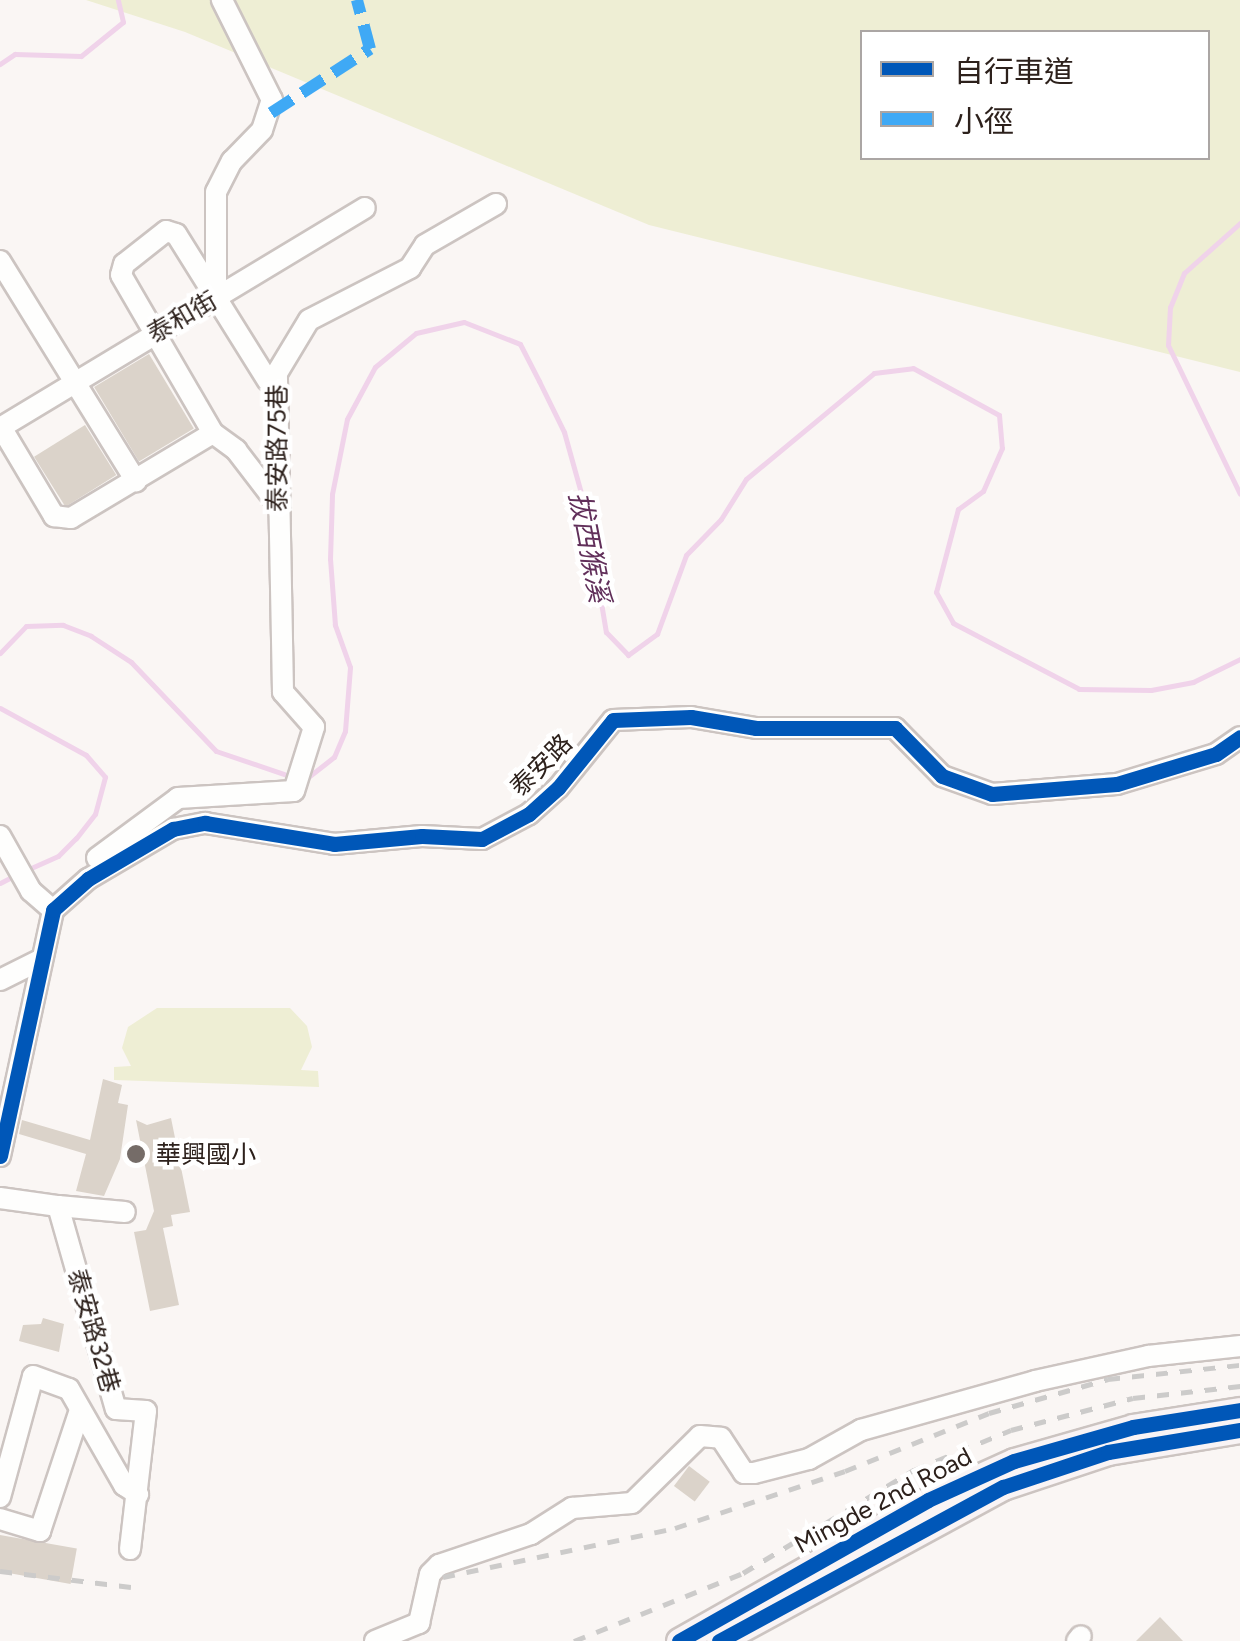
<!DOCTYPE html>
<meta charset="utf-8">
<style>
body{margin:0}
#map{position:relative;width:1240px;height:1641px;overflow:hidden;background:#faf6f4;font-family:Figtree,"Noto Sans TC",sans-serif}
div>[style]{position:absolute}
.green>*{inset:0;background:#eeeed4}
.stream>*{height:5px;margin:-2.5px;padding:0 2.5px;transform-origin:2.5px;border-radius:2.5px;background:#f0d3ea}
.building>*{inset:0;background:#dbd3ca;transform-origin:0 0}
.roads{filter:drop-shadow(2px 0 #ccc4c1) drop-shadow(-2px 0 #ccc4c1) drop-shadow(0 2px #ccc4c1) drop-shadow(0 -2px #ccc4c1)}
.minor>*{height:20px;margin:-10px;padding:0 10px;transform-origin:10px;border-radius:10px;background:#fefefd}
.major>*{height:25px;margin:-12.5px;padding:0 12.5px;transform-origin:12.5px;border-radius:12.5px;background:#f9f4f5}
.rail>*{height:5px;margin-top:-2.5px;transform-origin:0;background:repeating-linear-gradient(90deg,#cccbca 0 12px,transparent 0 24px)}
.quiet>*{height:12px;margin-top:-6px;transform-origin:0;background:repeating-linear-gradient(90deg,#3fa9f5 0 25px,transparent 0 37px)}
.cycleway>*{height:15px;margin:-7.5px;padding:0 7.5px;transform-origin:7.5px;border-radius:7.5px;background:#0057b8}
.dots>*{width:28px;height:28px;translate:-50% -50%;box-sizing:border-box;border:5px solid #fff;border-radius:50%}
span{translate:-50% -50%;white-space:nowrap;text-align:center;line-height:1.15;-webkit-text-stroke:9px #fff;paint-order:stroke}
.street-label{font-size:25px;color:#2d211c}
.poi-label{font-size:25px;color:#2d211c}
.left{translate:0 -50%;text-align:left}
.water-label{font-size:28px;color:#612f5a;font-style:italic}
.legend{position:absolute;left:860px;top:30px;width:350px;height:130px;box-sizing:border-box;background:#fff;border:2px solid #aba6a4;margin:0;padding:12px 18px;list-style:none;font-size:30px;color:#2d211c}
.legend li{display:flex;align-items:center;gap:20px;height:50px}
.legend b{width:50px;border:2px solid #aba6a4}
</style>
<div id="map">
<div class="green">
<i style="clip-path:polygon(evenodd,86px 0,1240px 0,1240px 372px,649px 225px,185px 32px,86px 0,862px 32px,1208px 32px,1208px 158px,862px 158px,862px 32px)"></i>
<i style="clip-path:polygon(157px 1008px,290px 1008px,307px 1026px,312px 1047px,301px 1070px,318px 1071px,319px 1087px,114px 1080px,114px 1067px,131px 1066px,122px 1048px,128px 1027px)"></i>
</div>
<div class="stream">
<i style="left:0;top:64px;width:18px;rotate:-34deg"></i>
<i style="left:15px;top:54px;width:66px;rotate:1.7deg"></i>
<i style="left:81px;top:56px;width:54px;rotate:-39deg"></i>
<i style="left:123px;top:22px;width:23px;rotate:-103deg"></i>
<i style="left:1240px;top:223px;width:75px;rotate:138.2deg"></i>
<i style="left:1184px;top:273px;width:37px;rotate:112deg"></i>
<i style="left:1170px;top:307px;width:38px;rotate:93deg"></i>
<i style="left:1168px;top:345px;width:165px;rotate:64.2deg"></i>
<i style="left:0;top:653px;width:37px;rotate:-46deg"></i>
<i style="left:26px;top:626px;width:37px;rotate:-2deg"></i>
<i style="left:63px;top:625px;width:30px;rotate:21deg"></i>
<i style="left:91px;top:636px;width:48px;rotate:33deg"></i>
<i style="left:131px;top:662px;width:123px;rotate:46.3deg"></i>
<i style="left:216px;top:751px;width:72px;rotate:18.7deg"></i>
<i style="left:0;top:708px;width:98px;rotate:28.7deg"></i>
<i style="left:86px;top:755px;width:29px;rotate:49deg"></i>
<i style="left:105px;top:777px;width:38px;rotate:105deg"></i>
<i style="left:95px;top:814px;width:31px;rotate:128deg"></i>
<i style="left:76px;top:838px;width:25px;rotate:135deg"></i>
<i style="left:58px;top:856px;width:35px;rotate:156deg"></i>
<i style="left:307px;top:778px;width:34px;rotate:-38deg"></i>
<i style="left:334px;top:757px;width:28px;rotate:-67deg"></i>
<i style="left:345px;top:731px;width:64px;rotate:-85.5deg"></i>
<i style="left:350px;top:667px;width:45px;rotate:-109.7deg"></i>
<i style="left:335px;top:625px;width:66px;rotate:-94.3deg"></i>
<i style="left:330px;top:559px;width:65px;rotate:-88.2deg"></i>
<i style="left:332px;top:494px;width:76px;rotate:-78.7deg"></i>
<i style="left:347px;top:419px;width:59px;rotate:-61.7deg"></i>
<i style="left:375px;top:367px;width:53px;rotate:-39.7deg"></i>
<i style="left:416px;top:333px;width:49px;rotate:-12.9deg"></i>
<i style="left:464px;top:322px;width:60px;rotate:21.4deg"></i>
<i style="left:520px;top:344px;width:42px;rotate:62.8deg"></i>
<i style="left:539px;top:381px;width:57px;rotate:63.9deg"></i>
<i style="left:564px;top:432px;width:78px;rotate:74.4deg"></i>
<i style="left:585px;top:507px;width:127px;rotate:80.5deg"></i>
<i style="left:606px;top:632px;width:32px;rotate:46deg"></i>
<i style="left:628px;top:655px;width:36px;rotate:-36deg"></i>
<i style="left:657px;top:634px;width:84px;rotate:-69.8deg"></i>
<i style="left:686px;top:555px;width:50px;rotate:-45.8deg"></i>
<i style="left:721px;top:519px;width:47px;rotate:-58deg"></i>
<i style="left:746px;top:479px;width:166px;rotate:-39.6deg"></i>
<i style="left:874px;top:373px;width:39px;rotate:-7deg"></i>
<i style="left:913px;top:368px;width:98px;rotate:28.7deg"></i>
<i style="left:999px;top:415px;width:33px;rotate:85deg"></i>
<i style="left:1002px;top:448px;width:47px;rotate:113.8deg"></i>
<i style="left:983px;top:491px;width:31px;rotate:144deg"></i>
<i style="left:958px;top:509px;width:86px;rotate:104.8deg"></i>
<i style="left:936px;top:592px;width:35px;rotate:61deg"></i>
<i style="left:953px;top:623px;width:142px;rotate:27.6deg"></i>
<i style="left:1079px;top:689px;width:72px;rotate:0.8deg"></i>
<i style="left:1151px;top:690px;width:43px;rotate:-10.8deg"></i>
<i style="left:1193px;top:682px;width:52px;rotate:-26.1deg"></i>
<i style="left:0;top:883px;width:18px;rotate:-27deg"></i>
</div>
<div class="building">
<i style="left:149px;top:354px;width:87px;height:64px;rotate:59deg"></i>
<i style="left:85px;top:425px;width:59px;height:60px;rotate:58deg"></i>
<i style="clip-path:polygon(103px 1079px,122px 1085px,118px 1103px,128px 1105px,120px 1159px,104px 1196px,76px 1191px,86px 1154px,19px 1134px,22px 1120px,90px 1140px)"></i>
<i style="clip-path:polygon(171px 1118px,190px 1212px,171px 1215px,173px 1226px,163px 1228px,179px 1305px,150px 1311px,134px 1232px,146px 1230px,154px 1211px,136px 1120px,147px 1125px)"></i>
<i style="clip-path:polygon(43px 1318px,64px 1324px,59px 1352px,19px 1341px,23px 1325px,41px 1324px)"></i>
<i style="left:689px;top:1466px;width:26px;height:25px;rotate:37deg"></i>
<i style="left:0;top:1535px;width:78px;height:36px;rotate:10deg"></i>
<i style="clip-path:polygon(1160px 1617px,1183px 1641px,1136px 1641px)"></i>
</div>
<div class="roads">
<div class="minor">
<i style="left:0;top:261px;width:259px;rotate:58.3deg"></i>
<i style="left:216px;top:296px;width:104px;rotate:-90deg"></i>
<i style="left:216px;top:192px;width:35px;rotate:-63deg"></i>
<i style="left:232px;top:161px;width:43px;rotate:-45.9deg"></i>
<i style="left:262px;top:130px;width:32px;rotate:-72deg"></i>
<i style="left:272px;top:100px;width:112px;rotate:-116.6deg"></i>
<i style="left:268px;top:381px;width:173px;rotate:-122deg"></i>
<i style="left:176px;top:234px;width:10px;rotate:-163deg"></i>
<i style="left:166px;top:231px;width:53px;rotate:141.8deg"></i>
<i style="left:124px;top:264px;width:11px;rotate:105deg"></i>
<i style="left:121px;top:275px;width:183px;rotate:59.8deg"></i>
<i style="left:213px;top:433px;width:29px;rotate:36deg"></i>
<i style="left:236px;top:450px;width:66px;rotate:52.4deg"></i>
<i style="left:1px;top:427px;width:104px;rotate:59.2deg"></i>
<i style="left:54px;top:516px;width:17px;rotate:7deg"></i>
<i style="left:71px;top:518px;width:165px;rotate:-30.9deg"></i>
<i style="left:0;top:428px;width:426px;rotate:-31.1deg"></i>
<i style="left:0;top:836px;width:63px;rotate:60.6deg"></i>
<i style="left:31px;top:891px;width:29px;rotate:41deg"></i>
<i style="left:97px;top:858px;width:101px;rotate:-36.5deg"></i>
<i style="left:178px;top:798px;width:116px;rotate:-3.5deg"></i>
<i style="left:294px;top:791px;width:67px;rotate:-72.6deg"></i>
<i style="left:314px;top:727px;width:47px;rotate:-131.5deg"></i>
<i style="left:283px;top:692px;width:319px;rotate:-91.1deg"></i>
<i style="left:277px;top:373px;width:62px;rotate:-58.9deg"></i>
<i style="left:309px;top:320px;width:114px;rotate:-27.2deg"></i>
<i style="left:410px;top:268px;width:27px;rotate:-57deg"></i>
<i style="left:425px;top:245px;width:82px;rotate:-30deg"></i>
<i style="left:0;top:980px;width:47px;rotate:-26.6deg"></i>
<i style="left:0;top:1156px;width:252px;rotate:-77.8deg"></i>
<i style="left:53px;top:910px;width:47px;rotate:-41.5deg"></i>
<i style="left:88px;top:879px;width:99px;rotate:-30.5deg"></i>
<i style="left:173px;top:829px;width:33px;rotate:-11deg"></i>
<i style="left:205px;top:823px;width:131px;rotate:9.2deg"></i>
<i style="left:334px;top:844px;width:88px;rotate:-5.2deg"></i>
<i style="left:422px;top:836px;width:60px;rotate:2.9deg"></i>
<i style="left:482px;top:839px;width:53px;rotate:-28deg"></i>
<i style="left:529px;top:814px;width:39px;rotate:-42deg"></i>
<i style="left:558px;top:788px;width:87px;rotate:-51deg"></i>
<i style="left:613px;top:720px;width:78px;rotate:-2.2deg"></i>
<i style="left:691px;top:717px;width:66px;rotate:9.6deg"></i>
<i style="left:756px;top:728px;width:139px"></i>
<i style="left:895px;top:728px;width:67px;rotate:45.6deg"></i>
<i style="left:942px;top:776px;width:53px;rotate:19.8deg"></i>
<i style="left:992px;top:794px;width:125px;rotate:-4.6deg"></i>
<i style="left:1117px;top:784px;width:103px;rotate:-16.9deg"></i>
<i style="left:1216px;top:754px;width:29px;rotate:-35deg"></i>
<i style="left:0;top:1198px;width:59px;rotate:7.9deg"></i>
<i style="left:58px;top:1206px;width:211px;rotate:74.1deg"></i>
<i style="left:116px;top:1409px;width:30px;rotate:4deg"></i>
<i style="left:146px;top:1411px;width:139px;rotate:96.6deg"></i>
<i style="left:58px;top:1206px;width:67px;rotate:5.1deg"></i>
<i style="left:0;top:1497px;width:125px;rotate:-74.7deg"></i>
<i style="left:33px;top:1376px;width:38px;rotate:20deg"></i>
<i style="left:69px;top:1389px;width:111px;rotate:60.2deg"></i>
<i style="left:124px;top:1485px;width:17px;rotate:33deg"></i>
<i style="left:0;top:1519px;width:42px;rotate:16.7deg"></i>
<i style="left:40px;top:1531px;width:127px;rotate:-71.7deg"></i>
<i style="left:375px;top:1641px;width:48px;rotate:-22.2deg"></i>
<i style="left:419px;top:1623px;width:50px;rotate:-77.3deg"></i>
<i style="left:430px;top:1574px;width:13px;rotate:-45deg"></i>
<i style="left:439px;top:1565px;width:97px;rotate:-18.6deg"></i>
<i style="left:531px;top:1534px;width:49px;rotate:-32.4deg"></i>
<i style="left:572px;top:1508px;width:60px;rotate:-4.8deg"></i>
<i style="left:632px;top:1503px;width:95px;rotate:-44.6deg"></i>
<i style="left:700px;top:1436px;width:21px;rotate:5deg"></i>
<i style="left:721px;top:1438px;width:42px;rotate:56.7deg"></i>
<i style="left:744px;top:1473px;width:10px"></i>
<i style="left:754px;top:1473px;width:57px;rotate:-14.3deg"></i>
<i style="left:809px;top:1459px;width:60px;rotate:-29.1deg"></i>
<i style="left:861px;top:1430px;width:181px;rotate:-15.7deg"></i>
<i style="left:1035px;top:1381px;width:116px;rotate:-12.5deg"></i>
<i style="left:1148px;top:1356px;width:93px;rotate:-6.2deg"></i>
<i style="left:1077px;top:1641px;width:6px;rotate:-51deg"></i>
</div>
<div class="major">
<i style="left:679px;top:1641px;width:286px;rotate:-29.5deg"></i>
<i style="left:928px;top:1500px;width:94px;rotate:-24.4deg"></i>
<i style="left:1014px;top:1461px;width:124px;rotate:-15.9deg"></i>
<i style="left:1133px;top:1427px;width:108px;rotate:-9deg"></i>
<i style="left:719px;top:1641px;width:323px;rotate:-28.5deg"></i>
<i style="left:1003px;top:1487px;width:111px;rotate:-18.4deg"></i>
<i style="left:1108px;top:1452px;width:134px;rotate:-9.5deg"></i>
</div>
</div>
<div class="rail">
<i style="left:0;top:1571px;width:132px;rotate:7deg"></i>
<i style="left:443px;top:1577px;width:237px;rotate:-11.9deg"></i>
<i style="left:675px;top:1528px;width:179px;rotate:-18.5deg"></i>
<i style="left:845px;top:1471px;width:155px;rotate:-21.9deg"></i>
<i style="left:989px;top:1413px;width:124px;rotate:-15.9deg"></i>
<i style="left:1108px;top:1379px;width:133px;rotate:-6.1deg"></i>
<i style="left:574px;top:1641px;width:182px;rotate:-21.9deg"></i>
<i style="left:743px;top:1573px;width:200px;rotate:-31.1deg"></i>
<i style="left:914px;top:1470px;width:105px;rotate:-22.4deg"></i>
<i style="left:1011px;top:1430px;width:126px;rotate:-14.7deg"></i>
<i style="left:1133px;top:1398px;width:108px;rotate:-6.4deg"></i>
</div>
<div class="quiet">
<i style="left:271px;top:113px;width:118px;rotate:-32.9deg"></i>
<i style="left:370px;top:49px;width:51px;rotate:-104.9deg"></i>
</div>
<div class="cycleway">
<i style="left:0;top:1156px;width:252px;rotate:-77.8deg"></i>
<i style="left:53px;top:910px;width:47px;rotate:-41.5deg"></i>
<i style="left:88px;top:879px;width:99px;rotate:-30.5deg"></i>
<i style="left:173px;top:829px;width:33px;rotate:-11deg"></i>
<i style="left:205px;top:823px;width:131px;rotate:9.2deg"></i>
<i style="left:334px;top:844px;width:88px;rotate:-5.2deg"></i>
<i style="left:422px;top:836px;width:60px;rotate:2.9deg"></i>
<i style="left:482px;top:839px;width:53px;rotate:-28deg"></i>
<i style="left:529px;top:814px;width:39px;rotate:-42deg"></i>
<i style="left:558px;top:788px;width:87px;rotate:-51deg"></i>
<i style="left:613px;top:720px;width:78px;rotate:-2.2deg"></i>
<i style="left:691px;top:717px;width:66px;rotate:9.6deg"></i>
<i style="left:756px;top:728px;width:139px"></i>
<i style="left:895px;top:728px;width:67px;rotate:45.6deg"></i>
<i style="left:942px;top:776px;width:53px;rotate:19.8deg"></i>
<i style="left:992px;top:794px;width:125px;rotate:-4.6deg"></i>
<i style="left:1117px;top:784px;width:103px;rotate:-16.9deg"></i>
<i style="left:1216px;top:754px;width:29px;rotate:-35deg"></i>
<i style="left:679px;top:1641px;width:286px;rotate:-29.5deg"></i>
<i style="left:928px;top:1500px;width:94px;rotate:-24.4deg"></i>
<i style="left:1014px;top:1461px;width:124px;rotate:-15.9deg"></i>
<i style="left:1133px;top:1427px;width:108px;rotate:-9deg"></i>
<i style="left:719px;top:1641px;width:323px;rotate:-28.5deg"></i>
<i style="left:1003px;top:1487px;width:111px;rotate:-18.4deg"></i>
<i style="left:1108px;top:1452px;width:134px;rotate:-9.5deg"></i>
</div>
<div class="dots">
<i style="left:136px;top:1154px;background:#756c68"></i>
</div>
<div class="street-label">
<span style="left:182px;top:317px;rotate:-30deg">泰和街</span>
<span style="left:277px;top:448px;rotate:-90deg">泰安路75巷</span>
<span style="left:541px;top:765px;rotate:-45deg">泰安路</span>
<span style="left:94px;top:1331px;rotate:74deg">泰安路32巷</span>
<span style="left:883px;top:1500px;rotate:-28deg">Mingde 2nd Road</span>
</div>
<div class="poi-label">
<span class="left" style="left:156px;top:1154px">華興國小</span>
</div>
<div class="water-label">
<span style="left:590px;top:547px;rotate:79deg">拔西猴溪</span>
</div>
<ul class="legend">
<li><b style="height:12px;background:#0057b8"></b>自行車道</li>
<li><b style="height:12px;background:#3fa9f5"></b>小徑</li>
</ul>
</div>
